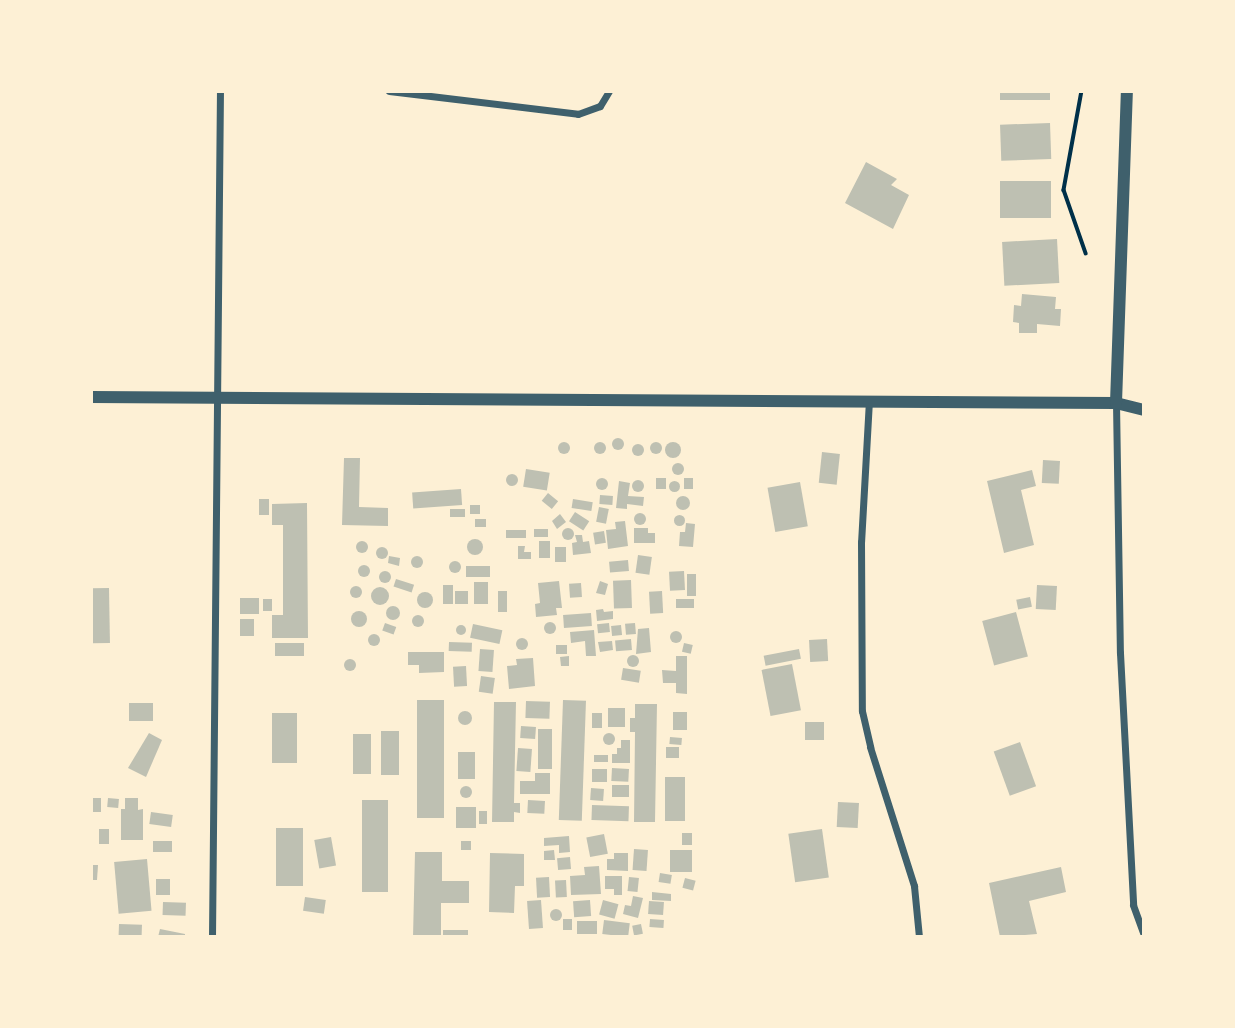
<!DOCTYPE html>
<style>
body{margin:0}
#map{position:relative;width:1235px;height:1028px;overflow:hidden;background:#fdf0d5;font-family:"Source Serif 4",serif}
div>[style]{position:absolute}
.building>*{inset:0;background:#bec0b2;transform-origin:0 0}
.round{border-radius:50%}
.path>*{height:3.5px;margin:-1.75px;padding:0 1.75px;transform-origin:1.75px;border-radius:1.75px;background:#003049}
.minor>*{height:7px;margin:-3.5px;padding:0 3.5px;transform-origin:3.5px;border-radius:3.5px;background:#3f606c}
.tertiary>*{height:12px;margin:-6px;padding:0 6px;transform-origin:6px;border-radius:6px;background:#3f606c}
span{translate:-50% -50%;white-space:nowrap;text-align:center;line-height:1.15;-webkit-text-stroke:5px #fdf0d5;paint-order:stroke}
.frame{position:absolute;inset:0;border:93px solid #fdf0d5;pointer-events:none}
</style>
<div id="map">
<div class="building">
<i style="left:1000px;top:91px;width:50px;height:9px"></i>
<i style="left:1050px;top:123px;width:36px;height:50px;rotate:88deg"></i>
<i style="clip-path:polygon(866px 162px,897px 179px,891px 185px,909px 195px,893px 229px,845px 203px)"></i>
<i style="left:1051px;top:181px;width:37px;height:51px;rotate:90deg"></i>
<i style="left:1057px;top:239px;width:44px;height:55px;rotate:87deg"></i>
<i style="clip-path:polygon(1022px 294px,1056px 297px,1055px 309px,1061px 309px,1060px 326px,1037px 324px,1037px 333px,1019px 333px,1019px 323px,1013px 322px,1014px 305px,1021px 306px)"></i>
<i class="round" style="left:612px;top:438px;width:12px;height:12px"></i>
<i class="round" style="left:558px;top:442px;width:12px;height:12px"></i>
<i class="round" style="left:594px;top:442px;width:12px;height:12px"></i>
<i class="round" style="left:650px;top:442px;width:12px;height:12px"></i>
<i class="round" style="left:665px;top:442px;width:16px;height:16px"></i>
<i class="round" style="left:632px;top:444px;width:12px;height:12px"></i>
<i style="left:822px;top:452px;width:18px;height:31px;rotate:6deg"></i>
<i style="clip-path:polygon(344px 458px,360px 458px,359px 507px,388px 508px,388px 526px,342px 525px)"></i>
<i style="left:1043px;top:460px;width:17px;height:23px;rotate:3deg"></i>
<i class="round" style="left:672px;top:463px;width:12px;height:12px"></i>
<i style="left:526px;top:469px;width:24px;height:18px;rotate:9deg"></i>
<i style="clip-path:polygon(1032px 470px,1036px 486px,1021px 490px,1034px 545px,1004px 553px,987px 481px)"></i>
<i class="round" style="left:506px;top:474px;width:12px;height:12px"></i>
<i class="round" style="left:596px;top:478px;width:12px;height:12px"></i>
<i style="left:656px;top:478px;width:10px;height:11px"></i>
<i style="left:684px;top:478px;width:9px;height:11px"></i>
<i class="round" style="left:632px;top:480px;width:12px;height:12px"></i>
<i class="round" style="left:668.5px;top:480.5px;width:11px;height:11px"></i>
<i style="clip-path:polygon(619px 481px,630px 483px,628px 496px,644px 497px,643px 506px,627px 504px,627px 509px,616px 508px)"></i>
<i style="left:800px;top:482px;width:45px;height:33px;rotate:80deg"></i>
<i style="left:461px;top:489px;width:16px;height:49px;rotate:86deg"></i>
<i style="left:548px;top:493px;width:13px;height:10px;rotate:39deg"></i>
<i style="left:600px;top:495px;width:13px;height:9px;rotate:4deg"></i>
<i class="round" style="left:676px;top:496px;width:14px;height:14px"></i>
<i style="left:259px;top:499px;width:10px;height:16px"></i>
<i style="left:573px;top:499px;width:20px;height:9px;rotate:9deg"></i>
<i style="clip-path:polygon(307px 503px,308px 638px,272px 638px,272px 615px,283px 615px,283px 525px,272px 525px,272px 504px)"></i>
<i style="left:480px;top:505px;width:9px;height:10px;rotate:90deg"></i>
<i style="left:599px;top:507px;width:10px;height:15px;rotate:11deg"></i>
<i style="left:450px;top:509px;width:15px;height:8px"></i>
<i style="left:575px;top:512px;width:17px;height:11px;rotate:33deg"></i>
<i class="round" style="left:634px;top:513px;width:12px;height:12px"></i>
<i style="clip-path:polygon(560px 514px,566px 522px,557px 529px,552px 521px)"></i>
<i class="round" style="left:673.5px;top:514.5px;width:11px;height:11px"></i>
<i style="left:475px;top:519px;width:11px;height:8px"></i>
<i style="clip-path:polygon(625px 521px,628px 546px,608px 549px,606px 530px,616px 529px,615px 522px)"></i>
<i style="clip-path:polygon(686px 523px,695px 524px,693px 547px,679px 546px,680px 532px,685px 532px)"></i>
<i class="round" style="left:562px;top:528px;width:12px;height:12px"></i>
<i style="clip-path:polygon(634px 528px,648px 528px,648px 533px,655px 533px,655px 543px,634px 543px)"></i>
<i style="left:534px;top:529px;width:14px;height:8px"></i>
<i style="left:526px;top:530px;width:8px;height:20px;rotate:90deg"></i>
<i style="left:604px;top:531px;width:12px;height:11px;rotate:81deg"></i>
<i style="clip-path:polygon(575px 535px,582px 535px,583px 542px,589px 541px,591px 553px,573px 555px,572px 543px,577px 542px)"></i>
<i class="round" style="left:467px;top:539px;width:16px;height:16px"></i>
<i class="round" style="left:356px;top:541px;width:12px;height:12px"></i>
<i style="left:539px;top:541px;width:11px;height:17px"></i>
<i style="clip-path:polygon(518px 546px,525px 546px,524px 552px,531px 552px,531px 559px,518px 559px)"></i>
<i class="round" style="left:376px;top:547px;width:12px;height:12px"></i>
<i style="left:555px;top:547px;width:11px;height:15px"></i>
<i style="left:638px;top:555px;width:14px;height:18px;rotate:8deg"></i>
<i class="round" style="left:411px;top:556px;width:12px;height:12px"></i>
<i style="clip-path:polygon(389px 556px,400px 558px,399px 566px,388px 563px)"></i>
<i style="left:628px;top:560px;width:11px;height:19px;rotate:85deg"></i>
<i class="round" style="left:449px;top:561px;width:12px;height:12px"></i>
<i class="round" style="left:358px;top:565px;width:12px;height:12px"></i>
<i style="left:466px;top:566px;width:24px;height:11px"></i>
<i class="round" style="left:379px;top:571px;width:12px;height:12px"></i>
<i style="left:684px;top:571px;width:19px;height:15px;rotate:87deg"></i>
<i style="left:687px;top:574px;width:9px;height:22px"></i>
<i style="left:396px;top:579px;width:19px;height:8px;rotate:18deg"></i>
<i style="left:631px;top:580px;width:28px;height:18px;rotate:88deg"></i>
<i style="clip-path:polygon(559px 581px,562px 608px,556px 608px,557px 615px,536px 617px,535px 604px,540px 603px,538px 583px)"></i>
<i style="clip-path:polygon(600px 581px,608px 584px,605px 595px,596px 593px)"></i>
<i style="left:474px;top:582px;width:14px;height:22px"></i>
<i style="left:581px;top:583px;width:14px;height:12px;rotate:86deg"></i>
<i style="left:443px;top:585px;width:10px;height:19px"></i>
<i style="left:1037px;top:585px;width:20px;height:24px;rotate:3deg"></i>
<i class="round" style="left:350px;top:586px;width:12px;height:12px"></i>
<i class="round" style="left:371px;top:587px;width:18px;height:18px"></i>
<i style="left:109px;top:588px;width:55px;height:18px;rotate:89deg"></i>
<i style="left:468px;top:591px;width:13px;height:13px;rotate:90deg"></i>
<i style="left:498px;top:591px;width:9px;height:21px"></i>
<i style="left:662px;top:591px;width:22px;height:13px;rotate:87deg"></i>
<i class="round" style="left:417px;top:592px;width:16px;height:16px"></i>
<i style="left:1030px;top:597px;width:10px;height:14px;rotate:79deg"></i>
<i style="left:240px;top:598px;width:19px;height:16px"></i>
<i style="left:263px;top:599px;width:9px;height:12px"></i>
<i style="left:676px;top:599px;width:18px;height:9px"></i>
<i class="round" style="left:386px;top:606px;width:14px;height:14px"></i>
<i style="clip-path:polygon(603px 609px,604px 612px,613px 611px,613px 619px,597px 621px,596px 610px)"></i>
<i class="round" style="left:351px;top:611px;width:16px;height:16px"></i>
<i style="left:1016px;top:612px;width:46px;height:35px;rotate:75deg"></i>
<i style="left:591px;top:613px;width:13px;height:28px;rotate:86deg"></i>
<i class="round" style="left:412px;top:615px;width:12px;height:12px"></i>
<i style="left:240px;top:619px;width:14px;height:17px"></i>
<i class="round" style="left:544px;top:622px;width:12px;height:12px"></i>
<i style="left:385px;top:623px;width:12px;height:8px;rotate:20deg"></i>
<i style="left:609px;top:623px;width:9px;height:12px;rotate:84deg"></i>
<i style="left:635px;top:623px;width:11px;height:10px;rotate:85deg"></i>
<i style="left:473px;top:624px;width:30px;height:14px;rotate:12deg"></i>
<i class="round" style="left:456px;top:625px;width:10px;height:10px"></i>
<i style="left:621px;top:625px;width:10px;height:10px;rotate:84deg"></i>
<i style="clip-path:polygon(649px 628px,651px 652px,636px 654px,638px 629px)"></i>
<i style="clip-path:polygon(594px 630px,596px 656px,586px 656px,585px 641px,571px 643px,570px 632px)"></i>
<i class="round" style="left:670px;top:631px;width:12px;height:12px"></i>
<i class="round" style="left:368px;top:634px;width:12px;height:12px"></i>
<i class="round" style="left:516px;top:638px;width:12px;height:12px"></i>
<i style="left:631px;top:639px;width:11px;height:16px;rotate:85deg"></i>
<i style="left:827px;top:639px;width:22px;height:18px;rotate:87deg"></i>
<i style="clip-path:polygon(612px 641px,613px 650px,600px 652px,598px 642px)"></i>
<i style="left:449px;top:642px;width:23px;height:9px;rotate:2deg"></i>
<i style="left:304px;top:643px;width:13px;height:29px;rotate:90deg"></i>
<i style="left:684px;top:643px;width:9px;height:9px;rotate:13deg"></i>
<i style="left:567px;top:645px;width:9px;height:11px;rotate:90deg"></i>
<i style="left:480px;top:649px;width:14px;height:22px;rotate:4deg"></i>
<i style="left:799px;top:649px;width:10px;height:36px;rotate:79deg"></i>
<i style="clip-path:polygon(408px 652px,444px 652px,444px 672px,419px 673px,419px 665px,408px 665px)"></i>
<i class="round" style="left:627px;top:655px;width:12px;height:12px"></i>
<i style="clip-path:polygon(569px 656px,569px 666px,561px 666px,560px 657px)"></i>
<i style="clip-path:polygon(676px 656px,687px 656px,687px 694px,676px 693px,676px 683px,663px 683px,662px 670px,676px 671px)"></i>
<i style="clip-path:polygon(533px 658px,535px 686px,509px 689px,507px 666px,517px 665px,516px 659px)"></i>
<i class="round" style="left:344px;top:659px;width:12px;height:12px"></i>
<i style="left:792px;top:664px;width:47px;height:31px;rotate:79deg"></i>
<i style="left:466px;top:666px;width:20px;height:13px;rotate:87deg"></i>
<i style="left:623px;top:668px;width:18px;height:12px;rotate:9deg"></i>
<i style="left:481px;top:676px;width:14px;height:16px;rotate:8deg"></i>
<i style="left:417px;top:700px;width:27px;height:118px"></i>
<i style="left:563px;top:700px;width:23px;height:120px;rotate:2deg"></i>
<i style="left:526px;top:701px;width:24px;height:17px;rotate:2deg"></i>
<i style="clip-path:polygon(494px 702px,516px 702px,514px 803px,520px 803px,520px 813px,514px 812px,514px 822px,492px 822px)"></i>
<i style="left:129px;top:703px;width:24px;height:18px"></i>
<i style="clip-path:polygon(635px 704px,657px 704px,655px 822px,634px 822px,635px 732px,630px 732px,630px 718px,635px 718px)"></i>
<i style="left:608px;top:708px;width:17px;height:19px"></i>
<i class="round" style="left:458px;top:711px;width:14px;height:14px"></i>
<i style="left:673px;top:712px;width:14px;height:18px"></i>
<i style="left:272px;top:713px;width:25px;height:50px"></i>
<i style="left:592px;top:713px;width:10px;height:15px"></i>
<i style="left:805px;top:722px;width:19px;height:18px"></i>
<i style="left:521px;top:726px;width:15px;height:12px;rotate:4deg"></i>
<i style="left:538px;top:729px;width:14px;height:40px"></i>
<i style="left:399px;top:731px;width:44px;height:18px;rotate:90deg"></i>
<i class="round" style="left:603px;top:733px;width:12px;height:12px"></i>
<i style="clip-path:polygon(149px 733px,162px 740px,146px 777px,128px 768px)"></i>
<i style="left:353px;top:734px;width:18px;height:40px"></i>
<i style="left:670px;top:737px;width:12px;height:7px;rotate:5deg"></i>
<i style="clip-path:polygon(621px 740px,630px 740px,630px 763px,612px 763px,612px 754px,617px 754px,617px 748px,621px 748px)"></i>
<i style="left:1020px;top:742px;width:47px;height:28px;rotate:70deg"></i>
<i style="left:666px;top:747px;width:13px;height:11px"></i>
<i style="left:518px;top:748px;width:14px;height:23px;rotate:4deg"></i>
<i style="left:458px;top:752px;width:17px;height:27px"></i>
<i style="left:594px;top:755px;width:14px;height:7px"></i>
<i style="left:612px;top:768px;width:17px;height:13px;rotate:3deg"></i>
<i style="left:592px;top:769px;width:15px;height:13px"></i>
<i style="clip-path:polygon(535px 773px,550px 773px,550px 794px,520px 794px,520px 781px,535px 781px)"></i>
<i style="left:665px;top:777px;width:20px;height:44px"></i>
<i style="left:612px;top:785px;width:17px;height:12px"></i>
<i class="round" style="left:460px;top:786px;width:12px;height:12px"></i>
<i style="left:591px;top:788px;width:13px;height:12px;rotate:4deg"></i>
<i style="left:93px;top:798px;width:8px;height:14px"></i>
<i style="left:108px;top:798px;width:11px;height:9px;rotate:5deg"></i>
<i style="clip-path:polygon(125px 798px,138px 798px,138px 810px,143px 809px,143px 840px,121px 840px,121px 809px,125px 809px)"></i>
<i style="left:362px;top:800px;width:26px;height:92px"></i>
<i style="left:528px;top:800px;width:17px;height:13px;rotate:3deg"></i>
<i style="left:838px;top:802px;width:21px;height:25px;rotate:3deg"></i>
<i style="left:592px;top:805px;width:37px;height:15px;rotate:2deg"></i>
<i style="left:456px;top:807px;width:20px;height:21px"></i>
<i style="left:479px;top:811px;width:8px;height:13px"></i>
<i style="left:151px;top:812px;width:22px;height:12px;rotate:8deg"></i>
<i style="left:276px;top:828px;width:27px;height:58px"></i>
<i style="left:99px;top:829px;width:10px;height:15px"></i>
<i style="left:822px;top:829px;width:49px;height:34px;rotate:82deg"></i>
<i style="left:682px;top:833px;width:10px;height:12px"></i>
<i style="left:604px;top:834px;width:20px;height:18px;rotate:79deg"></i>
<i style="clip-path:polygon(569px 836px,570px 852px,559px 853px,559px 845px,544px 846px,544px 838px)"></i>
<i style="left:331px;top:837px;width:29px;height:17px;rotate:80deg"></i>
<i style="left:153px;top:841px;width:19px;height:11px"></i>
<i style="left:461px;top:841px;width:10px;height:9px"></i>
<i style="left:634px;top:849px;width:14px;height:21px;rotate:4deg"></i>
<i style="clip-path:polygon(554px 850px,555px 860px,544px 860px,544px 851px)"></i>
<i style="left:670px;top:850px;width:22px;height:22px"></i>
<i style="clip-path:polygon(415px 852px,442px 852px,442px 881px,469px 881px,469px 903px,441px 903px,441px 937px,413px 937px)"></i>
<i style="clip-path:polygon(490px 853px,524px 854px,524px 886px,515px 886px,514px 913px,489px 912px)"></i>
<i style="clip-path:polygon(614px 853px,628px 853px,628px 871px,607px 870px,607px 859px,614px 859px)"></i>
<i style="left:570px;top:857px;width:12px;height:13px;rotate:85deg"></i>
<i style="left:147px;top:859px;width:52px;height:33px;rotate:85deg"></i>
<i style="clip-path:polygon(91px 865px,98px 865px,97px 880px,91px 880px)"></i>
<i style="clip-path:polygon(599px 866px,601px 894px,571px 895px,570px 876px,585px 875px,584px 867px)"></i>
<i style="clip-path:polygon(1061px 867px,1066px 892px,1029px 901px,1037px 934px,1000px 937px,989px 883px)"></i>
<i style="left:660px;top:873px;width:12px;height:9px;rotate:9deg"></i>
<i style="clip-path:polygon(605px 876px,622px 876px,622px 895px,614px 895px,614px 889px,605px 889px)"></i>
<i style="left:549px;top:877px;width:20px;height:13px;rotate:87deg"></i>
<i style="left:629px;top:877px;width:10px;height:14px;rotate:6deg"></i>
<i style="left:685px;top:878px;width:11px;height:10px;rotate:15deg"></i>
<i style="left:156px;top:879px;width:14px;height:16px"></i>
<i style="left:566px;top:880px;width:17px;height:11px;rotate:87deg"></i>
<i style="clip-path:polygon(652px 892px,671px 894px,671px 901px,652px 900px)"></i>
<i style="clip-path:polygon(633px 896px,643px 898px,638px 918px,623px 914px,625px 905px,631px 906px)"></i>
<i style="left:305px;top:897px;width:21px;height:14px;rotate:8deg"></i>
<i style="left:541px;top:900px;width:28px;height:14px;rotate:86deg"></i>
<i style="left:590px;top:900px;width:16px;height:17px;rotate:86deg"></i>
<i style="left:603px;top:900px;width:16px;height:15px;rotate:15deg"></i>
<i style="left:649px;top:901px;width:15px;height:13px;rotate:4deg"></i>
<i style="left:163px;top:902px;width:23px;height:13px;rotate:2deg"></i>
<i class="round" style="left:550px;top:909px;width:12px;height:12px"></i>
<i style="left:563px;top:919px;width:9px;height:11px"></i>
<i style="left:650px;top:919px;width:14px;height:8px;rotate:4deg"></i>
<i style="left:604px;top:920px;width:26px;height:14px;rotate:7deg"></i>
<i style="left:597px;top:921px;width:13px;height:20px;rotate:90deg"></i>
<i style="left:119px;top:924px;width:23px;height:13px;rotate:2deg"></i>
<i style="left:641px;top:924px;width:10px;height:9px;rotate:79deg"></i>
<i style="clip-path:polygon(160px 929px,185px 934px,185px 937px,158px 937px)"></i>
<i style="left:443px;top:930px;width:25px;height:7px"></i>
</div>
<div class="path">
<i style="left:1082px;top:91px;width:101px;rotate:100.3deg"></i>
<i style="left:1064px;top:190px;width:67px;rotate:70.8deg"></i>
</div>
<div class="minor">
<i style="left:389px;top:91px;width:190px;rotate:6.9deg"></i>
<i style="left:578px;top:114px;width:23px;rotate:-20deg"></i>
<i style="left:600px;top:106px;width:17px;rotate:-59deg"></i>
<i style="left:869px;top:400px;width:142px;rotate:93.2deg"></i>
<i style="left:861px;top:542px;width:169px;rotate:89.7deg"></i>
<i style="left:862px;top:711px;width:37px;rotate:77deg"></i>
<i style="left:870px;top:747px;width:146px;rotate:72.4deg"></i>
<i style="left:914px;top:886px;width:51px;rotate:84.4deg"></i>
<i style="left:1116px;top:403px;width:250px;rotate:89.1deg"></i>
<i style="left:1120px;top:653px;width:252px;rotate:87deg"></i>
<i style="left:1133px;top:905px;width:33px;rotate:70deg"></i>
<i style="left:212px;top:937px;width:846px;rotate:-89.46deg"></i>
</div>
<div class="tertiary">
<i style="left:91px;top:397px;width:1025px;rotate:0.34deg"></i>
<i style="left:1116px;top:403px;width:29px;rotate:14deg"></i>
<i style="left:1116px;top:403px;width:312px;rotate:-88deg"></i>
</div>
<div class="frame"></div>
</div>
